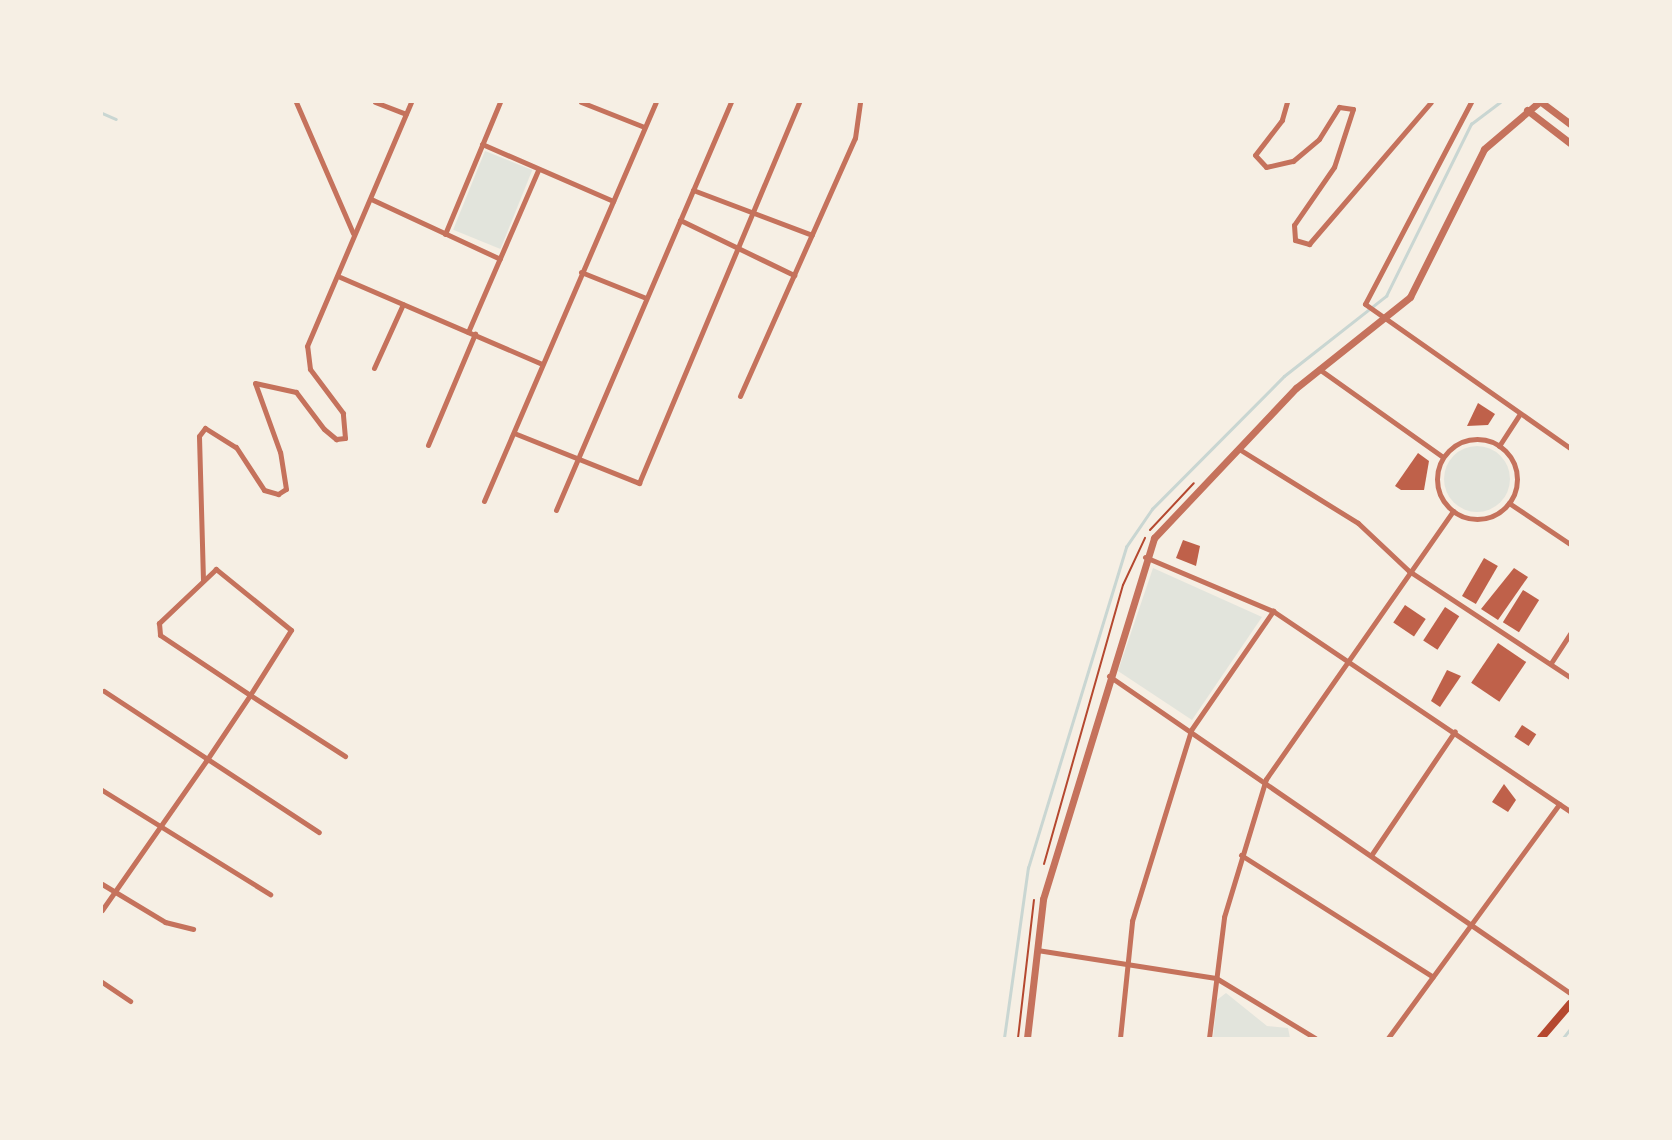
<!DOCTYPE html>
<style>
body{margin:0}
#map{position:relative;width:1672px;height:1140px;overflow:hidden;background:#f6efe4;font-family:"Golos Text",sans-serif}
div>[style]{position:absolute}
.green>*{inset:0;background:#e2e4dc;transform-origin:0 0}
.round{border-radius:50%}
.stream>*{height:2.5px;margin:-1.25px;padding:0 1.25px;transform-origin:1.25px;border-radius:1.25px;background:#c9d6d2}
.building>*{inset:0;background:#bf614a;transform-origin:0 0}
.path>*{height:2px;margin:-1px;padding:0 1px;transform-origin:1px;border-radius:1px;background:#b5482f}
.minor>*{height:5px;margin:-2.5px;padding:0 2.5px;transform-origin:2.5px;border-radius:2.5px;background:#c5725c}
.minor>.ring{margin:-2.5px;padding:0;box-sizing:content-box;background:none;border:5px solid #c5725c;border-radius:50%}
.tertiary>*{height:7px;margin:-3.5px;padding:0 3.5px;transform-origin:3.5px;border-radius:3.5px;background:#c5725c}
.secondary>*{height:8px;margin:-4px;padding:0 4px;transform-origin:4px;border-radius:4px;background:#b5482f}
span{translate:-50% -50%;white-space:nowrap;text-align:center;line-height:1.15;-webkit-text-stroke:5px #f6efe4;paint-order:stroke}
.frame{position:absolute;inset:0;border:103px solid #f6efe4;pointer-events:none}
</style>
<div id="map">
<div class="green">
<i style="left:485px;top:151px;width:51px;height:85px;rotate:22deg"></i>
<i class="round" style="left:1444px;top:446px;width:66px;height:66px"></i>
<i style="clip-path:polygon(1153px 568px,1262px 617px,1192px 720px,1118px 671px)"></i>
<i style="clip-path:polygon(1226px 993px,1267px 1026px,1288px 1028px,1290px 1038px,1213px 1038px,1217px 1000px)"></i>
</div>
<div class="stream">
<i style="left:102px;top:113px;width:15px;rotate:23deg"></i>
<i style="left:1004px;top:1038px;width:172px;rotate:-82deg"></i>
<i style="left:1028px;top:868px;width:336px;rotate:-73deg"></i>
<i style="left:1126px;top:547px;width:46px;rotate:-55.6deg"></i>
<i style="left:1152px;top:509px;width:187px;rotate:-45.2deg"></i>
<i style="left:1284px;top:376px;width:130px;rotate:-38.1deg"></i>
<i style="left:1386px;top:296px;width:192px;rotate:-63.7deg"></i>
<i style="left:1471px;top:124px;width:36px;rotate:-37deg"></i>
<i style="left:1563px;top:1038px;width:11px;rotate:-52deg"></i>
</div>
<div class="building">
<i style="clip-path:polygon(1478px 403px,1495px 414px,1488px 425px,1467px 426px)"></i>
<i style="clip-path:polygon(1418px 453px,1429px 461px,1424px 490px,1401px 490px,1395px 486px)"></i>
<i style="clip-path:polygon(1183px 540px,1200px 546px,1196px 566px,1176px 558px)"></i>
<i style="left:1484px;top:558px;width:16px;height:44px;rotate:30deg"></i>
<i style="clip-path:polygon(1514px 568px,1528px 577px,1498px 620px,1481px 609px)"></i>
<i style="left:1523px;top:590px;width:19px;height:38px;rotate:32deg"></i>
<i style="left:1405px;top:605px;width:25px;height:21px;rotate:34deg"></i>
<i style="left:1445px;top:607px;width:17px;height:40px;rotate:33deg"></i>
<i style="left:1498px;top:643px;width:34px;height:48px;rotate:34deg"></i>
<i style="clip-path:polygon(1447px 670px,1461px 676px,1440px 707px,1431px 701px)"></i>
<i style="left:1522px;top:725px;width:17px;height:14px;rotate:33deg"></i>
<i style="clip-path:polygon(1504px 784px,1516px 800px,1508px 812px,1492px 802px)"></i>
</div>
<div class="path">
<i style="left:1150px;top:530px;width:64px;rotate:-46.9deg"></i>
<i style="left:1044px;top:864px;width:290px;rotate:-74.2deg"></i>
<i style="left:1123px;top:585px;width:52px;rotate:-64.9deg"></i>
<i style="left:1018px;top:1038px;width:139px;rotate:-83.4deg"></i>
</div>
<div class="minor">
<i style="left:296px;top:102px;width:143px;rotate:66.5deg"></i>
<i style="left:375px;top:102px;width:33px;rotate:21deg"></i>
<i style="left:581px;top:102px;width:68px;rotate:21.6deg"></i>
<i style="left:1287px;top:102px;width:19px;rotate:106deg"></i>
<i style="left:1282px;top:120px;width:44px;rotate:127.6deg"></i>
<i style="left:1255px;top:155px;width:16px;rotate:47deg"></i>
<i style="left:1266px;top:167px;width:28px;rotate:-13deg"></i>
<i style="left:1293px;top:161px;width:34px;rotate:-40deg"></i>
<i style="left:1319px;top:139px;width:38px;rotate:-58deg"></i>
<i style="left:1339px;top:107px;width:14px;rotate:8deg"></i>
<i style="left:1353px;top:109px;width:61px;rotate:108.1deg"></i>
<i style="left:1334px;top:167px;width:70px;rotate:124.6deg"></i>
<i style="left:1294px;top:225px;width:15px;rotate:86deg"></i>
<i style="left:1295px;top:240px;width:15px;rotate:16deg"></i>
<i style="left:1309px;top:244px;width:187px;rotate:-49.3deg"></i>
<i style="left:1471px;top:102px;width:228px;rotate:117.7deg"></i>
<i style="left:1365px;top:304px;width:251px;rotate:35.1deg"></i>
<i style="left:482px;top:144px;width:143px;rotate:23.5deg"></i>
<i style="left:693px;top:190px;width:127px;rotate:20.7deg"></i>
<i style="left:371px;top:199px;width:142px;rotate:24.9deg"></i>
<i style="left:680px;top:220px;width:127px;rotate:25.8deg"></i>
<i style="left:445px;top:234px;width:143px;rotate:-67.4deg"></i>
<i style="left:581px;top:272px;width:70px;rotate:21.8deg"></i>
<i style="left:340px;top:277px;width:220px;rotate:23.3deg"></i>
<i style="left:468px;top:332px;width:176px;rotate:-66.6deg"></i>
<i style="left:374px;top:368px;width:70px;rotate:-65.6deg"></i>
<i style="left:1319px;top:369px;width:152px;rotate:35.4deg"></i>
<i style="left:740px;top:396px;width:282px;rotate:-66deg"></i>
<i style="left:855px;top:138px;width:36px;rotate:-82deg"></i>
<i style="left:514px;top:433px;width:135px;rotate:21.8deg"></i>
<i style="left:639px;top:483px;width:413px;rotate:-67.2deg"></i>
<i class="ring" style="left:1437px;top:439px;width:75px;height:75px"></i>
<i style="left:428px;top:445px;width:121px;rotate:-67.1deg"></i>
<i style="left:1499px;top:446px;width:38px;rotate:-57deg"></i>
<i style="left:1239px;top:449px;width:140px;rotate:31.9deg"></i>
<i style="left:1358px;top:523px;width:70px;rotate:43.3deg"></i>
<i style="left:1409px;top:571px;width:193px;rotate:33.4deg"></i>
<i style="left:484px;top:501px;width:434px;rotate:-66.7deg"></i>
<i style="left:1509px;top:503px;width:73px;rotate:33.9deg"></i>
<i style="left:556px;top:510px;width:444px;rotate:-66.8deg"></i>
<i style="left:1145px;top:557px;width:139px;rotate:22.9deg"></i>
<i style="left:1273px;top:611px;width:358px;rotate:34deg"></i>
<i style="left:203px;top:580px;width:144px;rotate:-91.6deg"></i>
<i style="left:199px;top:436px;width:10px;rotate:-53deg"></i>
<i style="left:205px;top:428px;width:36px;rotate:32deg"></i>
<i style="left:236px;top:447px;width:51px;rotate:56.9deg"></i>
<i style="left:264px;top:490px;width:15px;rotate:16deg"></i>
<i style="left:278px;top:494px;width:9px;rotate:-32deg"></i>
<i style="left:286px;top:489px;width:37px;rotate:-99deg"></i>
<i style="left:280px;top:452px;width:73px;rotate:-109.9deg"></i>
<i style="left:255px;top:383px;width:42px;rotate:12.4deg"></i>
<i style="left:296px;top:392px;width:46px;rotate:52.9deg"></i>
<i style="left:324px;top:429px;width:16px;rotate:40deg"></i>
<i style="left:336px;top:439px;width:9px;rotate:-6deg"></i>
<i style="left:345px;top:438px;width:25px;rotate:-95deg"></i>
<i style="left:343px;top:413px;width:55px;rotate:-126.9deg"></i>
<i style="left:310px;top:369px;width:23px;rotate:-97deg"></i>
<i style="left:307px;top:346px;width:265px;rotate:-66.9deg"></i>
<i style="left:1551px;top:663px;width:35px;rotate:-57deg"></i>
<i style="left:1109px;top:676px;width:559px;rotate:34.51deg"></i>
<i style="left:104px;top:691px;width:257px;rotate:33.3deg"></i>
<i style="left:102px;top:790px;width:198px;rotate:31.8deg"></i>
<i style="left:1372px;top:854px;width:148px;rotate:-56deg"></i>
<i style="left:1241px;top:855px;width:227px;rotate:32.4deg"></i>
<i style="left:102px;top:884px;width:74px;rotate:31.1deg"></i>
<i style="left:165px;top:922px;width:29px;rotate:14deg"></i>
<i style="left:102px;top:910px;width:182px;rotate:-55.1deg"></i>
<i style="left:206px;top:761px;width:79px;rotate:-56.3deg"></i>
<i style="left:250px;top:695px;width:77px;rotate:-57.8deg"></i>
<i style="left:291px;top:630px;width:97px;rotate:-140.9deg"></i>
<i style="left:216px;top:569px;width:79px;rotate:136.5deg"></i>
<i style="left:159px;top:623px;width:12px;rotate:85deg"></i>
<i style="left:160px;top:635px;width:108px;rotate:33.7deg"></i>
<i style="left:250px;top:695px;width:113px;rotate:32.7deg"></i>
<i style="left:1037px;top:950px;width:181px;rotate:8.9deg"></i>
<i style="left:1216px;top:978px;width:116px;rotate:31.2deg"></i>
<i style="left:102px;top:982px;width:34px;rotate:34deg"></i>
<i style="left:1120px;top:1038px;width:118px;rotate:-84.1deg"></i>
<i style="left:1132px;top:921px;width:200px;rotate:-72.8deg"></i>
<i style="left:1191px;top:730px;width:145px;rotate:-55.4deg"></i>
<i style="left:1209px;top:1038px;width:122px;rotate:-82.9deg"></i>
<i style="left:1224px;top:917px;width:144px;rotate:-73.1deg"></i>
<i style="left:1266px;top:779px;width:327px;rotate:-55.1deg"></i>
<i style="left:1388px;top:1038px;width:290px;rotate:-53.8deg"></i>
</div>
<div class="tertiary">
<i style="left:1541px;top:102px;width:36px;rotate:37deg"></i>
<i style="left:1527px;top:110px;width:54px;rotate:37.5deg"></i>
<i style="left:1027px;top:1038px;width:140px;rotate:-83.4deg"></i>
<i style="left:1043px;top:899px;width:378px;rotate:-72.9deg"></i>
<i style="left:1154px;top:538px;width:207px;rotate:-46.6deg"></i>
<i style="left:1296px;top:388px;width:146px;rotate:-38.6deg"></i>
<i style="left:1410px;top:297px;width:165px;rotate:-63.4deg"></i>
<i style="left:1484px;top:149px;width:72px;rotate:-40.5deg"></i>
</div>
<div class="secondary">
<i style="left:1541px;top:1038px;width:45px;rotate:-49.5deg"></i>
</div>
<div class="frame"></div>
</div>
